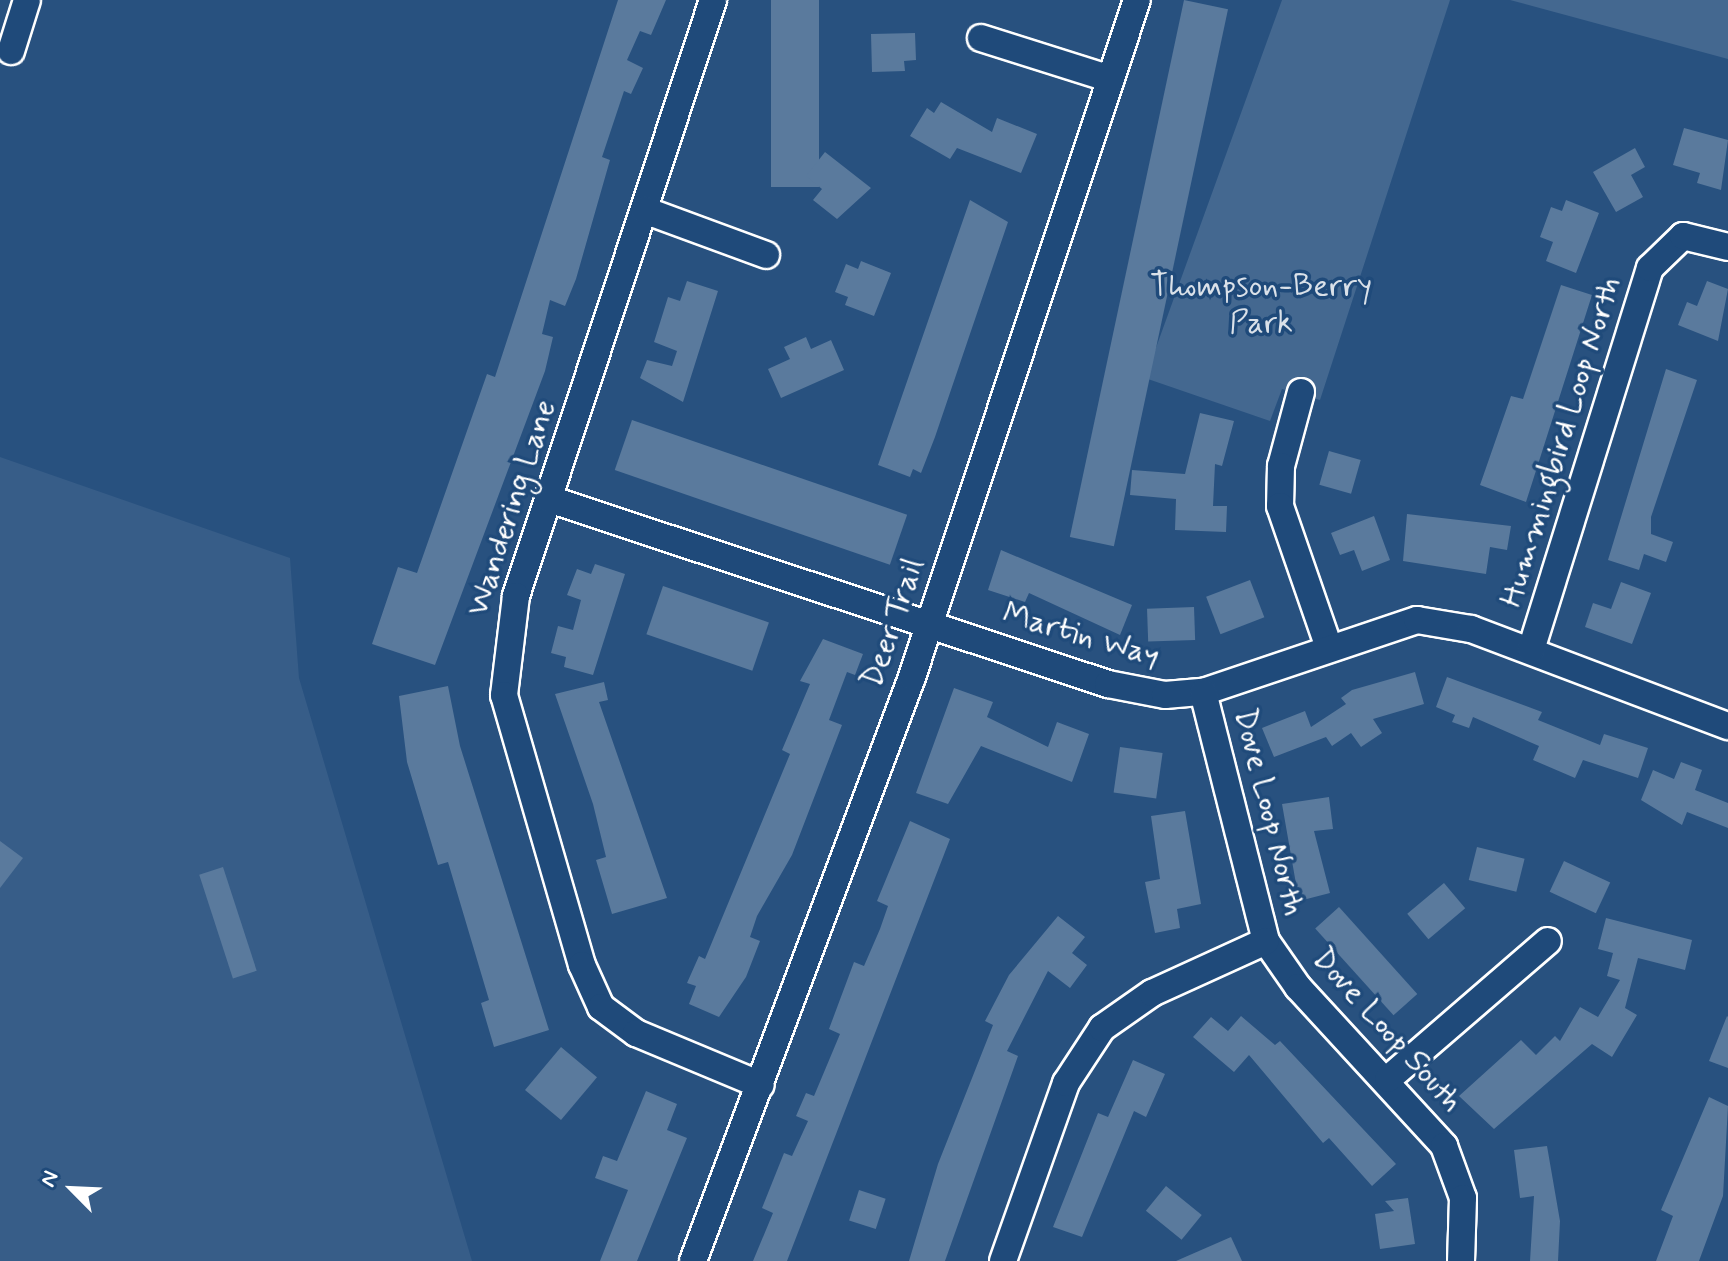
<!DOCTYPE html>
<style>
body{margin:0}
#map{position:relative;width:1728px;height:1261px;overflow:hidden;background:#28517f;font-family:Mynerve,sans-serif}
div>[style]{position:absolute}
.built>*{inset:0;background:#375d88}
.green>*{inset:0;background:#446890}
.building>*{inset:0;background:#5a7a9d;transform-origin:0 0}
.roads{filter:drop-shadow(2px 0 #fff) drop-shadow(-2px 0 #fff) drop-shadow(0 2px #fff) drop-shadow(0 -2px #fff)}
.minor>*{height:26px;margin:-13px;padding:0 13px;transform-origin:13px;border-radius:13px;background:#1f4a7a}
span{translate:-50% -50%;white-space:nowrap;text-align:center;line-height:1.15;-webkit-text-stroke:7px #1f4a7a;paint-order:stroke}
.park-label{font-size:32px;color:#dae1e9}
.street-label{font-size:32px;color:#fff}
.north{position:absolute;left:32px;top:1149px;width:80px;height:80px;-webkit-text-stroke:6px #1f4a7a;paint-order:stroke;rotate:294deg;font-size:22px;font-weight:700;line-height:32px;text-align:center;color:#fff}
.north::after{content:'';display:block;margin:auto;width:28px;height:36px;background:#fff;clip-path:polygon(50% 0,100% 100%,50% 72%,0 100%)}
</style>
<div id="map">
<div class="built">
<i style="clip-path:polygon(0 457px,290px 558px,299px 678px,472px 1261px,0 1261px)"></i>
</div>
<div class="green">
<i style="clip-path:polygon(1282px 0,1450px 0,1320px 400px,1282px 389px,1270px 421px,1145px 378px)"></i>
<i style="clip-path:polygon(1510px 0,1728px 0,1728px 59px)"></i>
</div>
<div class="building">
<i style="clip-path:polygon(618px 0,666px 0,651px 35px,640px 31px,627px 60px,643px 68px,631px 94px,624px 91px,602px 157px,610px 160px,576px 279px,565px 306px,550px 300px,542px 334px,553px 337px,545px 371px,435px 665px,372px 644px,398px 567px,417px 573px,487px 374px,495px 377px)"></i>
<i style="left:771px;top:0;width:48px;height:187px"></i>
<i style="left:1184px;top:0;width:45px;height:549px;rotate:12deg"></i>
<i style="clip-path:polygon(915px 33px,916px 60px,904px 61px,905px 71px,872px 72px,871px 34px)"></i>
<i style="clip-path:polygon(941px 102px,992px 132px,997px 118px,1037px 134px,1021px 173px,957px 148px,950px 159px,910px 136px,927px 108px,934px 113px)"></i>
<i style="clip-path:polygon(1684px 128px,1728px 140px,1721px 190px,1697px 183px,1700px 173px,1673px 165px)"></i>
<i style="clip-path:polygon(1635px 148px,1645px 167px,1631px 175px,1643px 197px,1616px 212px,1593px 172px)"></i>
<i style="clip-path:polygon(825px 152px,871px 188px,837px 219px,813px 200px,822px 189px,806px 176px)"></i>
<i style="clip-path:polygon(970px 200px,1008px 222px,935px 437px,921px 473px,913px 469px,910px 477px,878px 465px)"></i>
<i style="clip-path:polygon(1566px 200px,1599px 213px,1576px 273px,1546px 261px,1553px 242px,1540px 237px,1551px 207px,1562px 211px)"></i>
<i style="clip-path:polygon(861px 261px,891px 273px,874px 316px,845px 305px,848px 297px,835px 292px,846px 264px,858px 269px)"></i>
<i style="clip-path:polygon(687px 281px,718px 291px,683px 402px,640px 378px,647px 360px,672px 366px,677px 351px,654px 342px,668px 297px,680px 301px)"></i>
<i style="clip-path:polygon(1707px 281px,1728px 289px,1718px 341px,1678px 325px,1687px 302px,1697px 306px)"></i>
<i style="clip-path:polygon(1561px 285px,1592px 295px,1526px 502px,1480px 485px,1511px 396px,1523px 399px)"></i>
<i style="clip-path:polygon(806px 337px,811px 349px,831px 340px,844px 370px,781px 398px,768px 369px,790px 359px,784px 347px)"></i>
<i style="clip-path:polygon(1666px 369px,1697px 380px,1651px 517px,1651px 534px,1673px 542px,1666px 562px,1644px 554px,1639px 570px,1608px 560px)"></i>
<i style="clip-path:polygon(1200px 413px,1234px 421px,1222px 466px,1215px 464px,1213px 506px,1227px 506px,1226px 532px,1175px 530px,1176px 499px,1130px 495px,1132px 470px,1185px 474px)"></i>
<i style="left:632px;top:420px;width:291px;height:53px;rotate:19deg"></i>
<i style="left:1329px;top:451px;width:33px;height:35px;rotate:16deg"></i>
<i style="clip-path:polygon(1407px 514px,1511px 526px,1507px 550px,1490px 547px,1486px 574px,1403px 561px)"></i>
<i style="clip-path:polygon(1374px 516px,1390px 560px,1362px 571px,1354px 550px,1340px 555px,1331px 533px)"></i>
<i style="clip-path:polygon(1001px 550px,1132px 605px,1120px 635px,1029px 593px,1025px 602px,988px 590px)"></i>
<i style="clip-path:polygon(595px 564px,625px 574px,593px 675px,564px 667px,566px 657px,551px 653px,558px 626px,573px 630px,581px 600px,567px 595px,577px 569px,591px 574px)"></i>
<i style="left:1250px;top:580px;width:40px;height:47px;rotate:69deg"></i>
<i style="clip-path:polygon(1621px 582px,1651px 593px,1632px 644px,1585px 627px,1593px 603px,1611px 609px)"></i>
<i style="left:663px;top:586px;width:112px;height:51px;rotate:19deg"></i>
<i style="left:1194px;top:607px;width:33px;height:47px;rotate:88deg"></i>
<i style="clip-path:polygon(823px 639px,863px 654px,855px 675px,847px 672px,829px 720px,842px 725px,792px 855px,757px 916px,750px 937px,760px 941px,746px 977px,719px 1017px,689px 1004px,696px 986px,687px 983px,699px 956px,705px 959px,790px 754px,782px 750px,810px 684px,800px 681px)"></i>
<i style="clip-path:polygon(1415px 672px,1424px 704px,1373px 719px,1382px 733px,1361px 747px,1351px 733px,1332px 746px,1326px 737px,1274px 757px,1262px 728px,1305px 711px,1311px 727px,1346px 704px,1341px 698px,1352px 690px)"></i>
<i style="clip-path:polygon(1447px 677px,1542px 712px,1538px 720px,1600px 745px,1604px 734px,1648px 748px,1638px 778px,1583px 760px,1575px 778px,1533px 760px,1539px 746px,1473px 717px,1469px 728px,1452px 722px,1455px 715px,1436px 707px)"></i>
<i style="clip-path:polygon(604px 682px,608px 700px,599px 702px,667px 898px,612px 914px,596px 860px,606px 857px,593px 804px,555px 694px)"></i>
<i style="clip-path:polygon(448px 686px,460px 746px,549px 1030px,494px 1047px,481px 1003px,489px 1000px,448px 862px,438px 865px,407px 762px,399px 696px)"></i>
<i style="clip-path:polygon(954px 688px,993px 702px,987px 717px,1048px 747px,1057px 722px,1089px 734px,1072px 782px,981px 746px,948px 804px,916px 793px)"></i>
<i style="left:1120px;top:747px;width:43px;height:46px;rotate:8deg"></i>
<i style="clip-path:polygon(1681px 762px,1702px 770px,1695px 790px,1728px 803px,1728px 828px,1687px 812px,1682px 825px,1641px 800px,1653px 770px,1674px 779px)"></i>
<i style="clip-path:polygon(1329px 797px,1333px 829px,1314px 831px,1330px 893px,1299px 901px,1282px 804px)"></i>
<i style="clip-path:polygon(1185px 811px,1201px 904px,1177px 909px,1180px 928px,1155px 933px,1145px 882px,1160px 879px,1151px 816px)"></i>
<i style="clip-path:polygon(910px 821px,950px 839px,787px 1261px,753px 1261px,773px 1213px,762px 1208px,784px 1153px,792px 1156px,808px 1121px,796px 1116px,806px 1093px,814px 1096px,840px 1034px,829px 1029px,854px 962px,864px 966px,880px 929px,888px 906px,877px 901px)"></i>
<i style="clip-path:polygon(0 841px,23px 858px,0 888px)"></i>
<i style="left:1477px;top:847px;width:49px;height:34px;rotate:14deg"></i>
<i style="left:1564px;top:861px;width:51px;height:34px;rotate:25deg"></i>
<i style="left:223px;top:867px;width:109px;height:25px;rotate:72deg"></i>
<i style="left:1444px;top:883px;width:33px;height:48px;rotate:50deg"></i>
<i style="left:1339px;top:907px;width:117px;height:32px;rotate:48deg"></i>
<i style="clip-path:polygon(1058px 916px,1085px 937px,1072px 953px,1087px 965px,1070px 988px,1048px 971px,1007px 1051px,1018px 1056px,945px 1261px,909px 1261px,938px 1164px,993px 1025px,985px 1021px,1009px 975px)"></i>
<i style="clip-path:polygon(1606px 918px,1692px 940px,1685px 970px,1638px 958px,1625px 1008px,1637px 1015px,1612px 1057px,1592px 1044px,1494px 1129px,1459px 1096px,1521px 1040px,1536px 1055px,1555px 1036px,1560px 1041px,1580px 1007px,1598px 1017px,1620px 980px,1607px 976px,1613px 953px,1598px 949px)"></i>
<i style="clip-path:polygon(1241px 1016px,1275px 1045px,1280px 1041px,1396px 1164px,1372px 1186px,1329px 1138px,1323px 1143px,1249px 1055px,1234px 1072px,1193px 1037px,1211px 1017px,1228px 1031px)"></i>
<i style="clip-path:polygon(1727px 1016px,1728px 1017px,1728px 1068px,1709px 1061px)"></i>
<i style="left:561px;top:1047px;width:47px;height:56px;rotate:40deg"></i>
<i style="clip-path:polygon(1133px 1060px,1165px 1074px,1146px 1117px,1134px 1111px,1082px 1237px,1053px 1227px,1098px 1113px,1108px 1117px)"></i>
<i style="clip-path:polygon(646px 1091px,677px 1104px,667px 1130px,687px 1138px,637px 1261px,600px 1261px,628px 1190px,595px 1178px,603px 1156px,617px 1161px)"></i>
<i style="clip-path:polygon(1709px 1097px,1728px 1106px,1723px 1196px,1699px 1261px,1656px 1261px,1673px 1216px,1661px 1210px)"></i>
<i style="clip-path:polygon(1547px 1146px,1560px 1221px,1558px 1261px,1530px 1261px,1534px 1196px,1520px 1198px,1514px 1150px)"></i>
<i style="left:1166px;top:1186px;width:46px;height:32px;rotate:39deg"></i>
<i style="left:859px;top:1190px;width:28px;height:32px;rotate:18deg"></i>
<i style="clip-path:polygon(1408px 1198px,1415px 1244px,1380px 1249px,1375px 1214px,1394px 1211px,1385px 1201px)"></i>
<i style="clip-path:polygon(1231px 1237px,1242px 1261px,1176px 1261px)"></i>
</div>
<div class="roads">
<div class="minor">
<i style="left:713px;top:0;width:628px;rotate:108.29deg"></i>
<i style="left:516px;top:596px;width:100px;rotate:96.9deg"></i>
<i style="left:504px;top:695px;width:281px;rotate:73.9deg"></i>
<i style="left:582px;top:965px;width:46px;rotate:65.7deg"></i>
<i style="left:601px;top:1007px;width:44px;rotate:36.6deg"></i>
<i style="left:636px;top:1033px;width:135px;rotate:22.6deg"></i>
<i style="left:981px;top:38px;width:136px;rotate:17.5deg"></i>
<i style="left:11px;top:51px;width:53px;rotate:-72.6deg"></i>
<i style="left:644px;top:210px;width:130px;rotate:20.2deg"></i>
<i style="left:1301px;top:392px;width:77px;rotate:105.1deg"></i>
<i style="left:1281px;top:466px;width:40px;rotate:91.4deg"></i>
<i style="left:1280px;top:506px;width:147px;rotate:70.9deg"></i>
<i style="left:549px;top:499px;width:589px;rotate:18.31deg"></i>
<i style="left:1108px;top:684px;width:58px;rotate:10.9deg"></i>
<i style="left:1165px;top:695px;width:38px;rotate:-5deg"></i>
<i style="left:1203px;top:692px;width:226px;rotate:-18.6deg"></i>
<i style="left:1417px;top:620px;width:55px;rotate:9.5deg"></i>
<i style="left:1471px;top:629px;width:275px;rotate:20.7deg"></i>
<i style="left:1531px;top:650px;width:400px;rotate:-72.7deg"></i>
<i style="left:1650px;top:268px;width:46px;rotate:-44.1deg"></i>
<i style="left:1683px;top:236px;width:46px;rotate:13.7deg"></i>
<i style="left:1203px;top:692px;width:257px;rotate:75.8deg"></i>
<i style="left:1266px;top:941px;width:56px;rotate:55.2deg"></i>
<i style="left:1298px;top:987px;width:216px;rotate:47.4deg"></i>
<i style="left:1444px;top:1146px;width:55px;rotate:69.9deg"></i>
<i style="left:1463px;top:1198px;width:63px;rotate:91.8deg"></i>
<i style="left:1388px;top:1079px;width:211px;rotate:-40.8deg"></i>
<i style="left:693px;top:1261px;width:624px;rotate:-69.44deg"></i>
<i style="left:912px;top:677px;width:713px;rotate:-71.62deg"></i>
<i style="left:1003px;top:1261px;width:189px;rotate:-70.5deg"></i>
<i style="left:1066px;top:1083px;width:66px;rotate:-56.8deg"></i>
<i style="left:1102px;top:1028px;width:61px;rotate:-35deg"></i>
<i style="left:1152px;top:993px;width:125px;rotate:-24.5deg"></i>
</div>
</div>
<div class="park-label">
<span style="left:1261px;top:305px">Thompson-Berry<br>Park</span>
</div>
<div class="street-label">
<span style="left:1561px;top:442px;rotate:-73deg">Hummingbird Loop North</span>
<span style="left:512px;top:508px;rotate:-72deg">Wandering Lane</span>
<span style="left:893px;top:623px;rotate:-71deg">Deer Trail</span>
<span style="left:1081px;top:635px;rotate:16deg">Martin Way</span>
<span style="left:1269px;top:812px;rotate:76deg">Dove Loop North</span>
<span style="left:1387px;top:1030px;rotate:48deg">Dove Loop South</span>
</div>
<div class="north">N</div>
</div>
